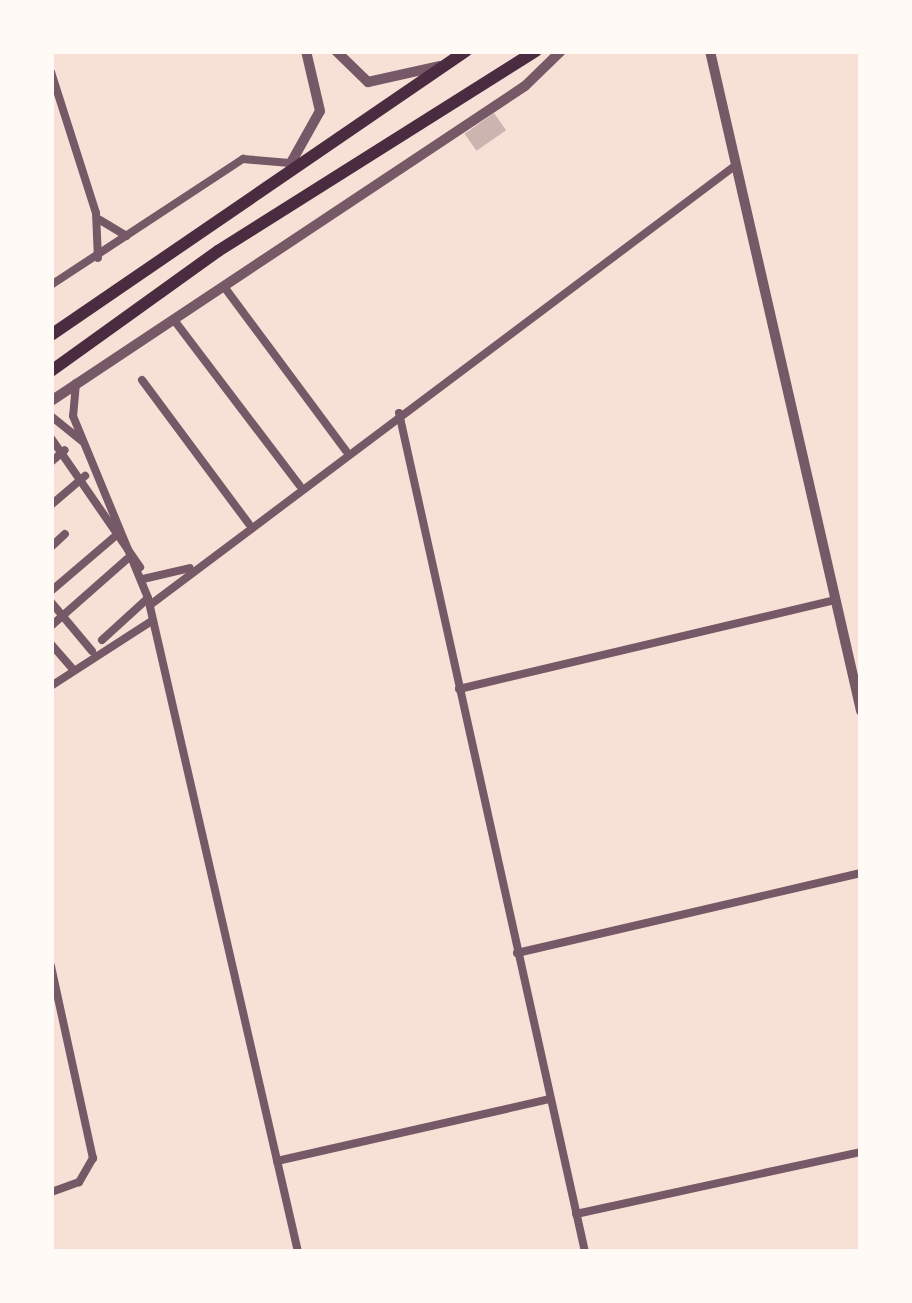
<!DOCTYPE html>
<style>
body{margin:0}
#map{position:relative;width:912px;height:1303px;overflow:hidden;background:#f7e1d7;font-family:Jost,sans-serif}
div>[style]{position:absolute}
.building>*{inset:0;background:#ccb4b1;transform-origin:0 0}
.minor>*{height:8px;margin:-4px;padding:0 4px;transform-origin:4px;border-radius:4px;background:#755966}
.tertiary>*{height:10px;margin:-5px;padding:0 5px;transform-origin:5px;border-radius:5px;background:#755966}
.primary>*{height:12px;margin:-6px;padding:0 6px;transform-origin:6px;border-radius:6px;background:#4a2c40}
span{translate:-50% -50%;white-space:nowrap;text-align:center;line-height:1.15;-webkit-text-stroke:12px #fffaf5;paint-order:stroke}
.frame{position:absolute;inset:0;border:54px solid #fffaf5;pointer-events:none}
</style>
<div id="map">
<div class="building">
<i style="left:494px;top:113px;width:21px;height:36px;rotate:55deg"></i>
</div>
<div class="minor">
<i style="left:51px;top:72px;width:148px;rotate:72.3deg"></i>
<i style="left:96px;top:213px;width:45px;rotate:87.5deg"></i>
<i style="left:100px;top:220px;width:31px;rotate:31deg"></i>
<i style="left:51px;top:285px;width:230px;rotate:-33.3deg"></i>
<i style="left:243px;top:159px;width:47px;rotate:4.9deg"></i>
<i style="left:225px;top:288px;width:203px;rotate:53.4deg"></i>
<i style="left:174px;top:320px;width:208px;rotate:52.8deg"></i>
<i style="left:142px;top:380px;width:179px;rotate:53.4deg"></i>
<i style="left:76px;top:383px;width:33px;rotate:95deg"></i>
<i style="left:73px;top:416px;width:197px;rotate:67.6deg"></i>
<i style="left:148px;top:598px;width:671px;rotate:77.08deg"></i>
<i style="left:399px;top:413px;width:859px;rotate:77.5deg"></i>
<i style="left:51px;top:416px;width:40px;rotate:39deg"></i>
<i style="left:51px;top:438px;width:157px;rotate:55.4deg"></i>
<i style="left:51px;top:462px;width:18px;rotate:-41deg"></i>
<i style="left:51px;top:505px;width:45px;rotate:-40.5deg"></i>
<i style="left:51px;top:547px;width:19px;rotate:-43deg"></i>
<i style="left:143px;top:579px;width:48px;rotate:-13.2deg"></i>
<i style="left:51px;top:591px;width:82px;rotate:-40.5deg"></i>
<i style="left:51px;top:602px;width:64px;rotate:50.1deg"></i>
<i style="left:150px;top:605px;width:733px;rotate:-36.9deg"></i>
<i style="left:51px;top:626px;width:101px;rotate:-41.4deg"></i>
<i style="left:102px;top:640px;width:62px;rotate:-42.4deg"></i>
<i style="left:51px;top:644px;width:32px;rotate:49deg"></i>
<i style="left:51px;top:686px;width:121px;rotate:-32.9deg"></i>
<i style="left:459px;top:689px;width:387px;rotate:-13.3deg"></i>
<i style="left:517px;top:953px;width:353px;rotate:-13.1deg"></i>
<i style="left:51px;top:966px;width:197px;rotate:77.7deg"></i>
<i style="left:93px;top:1158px;width:28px;rotate:120deg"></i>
<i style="left:79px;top:1182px;width:30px;rotate:160deg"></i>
<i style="left:277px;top:1161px;width:279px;rotate:-12.8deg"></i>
<i style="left:576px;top:1214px;width:292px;rotate:-12.3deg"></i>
</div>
<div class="tertiary">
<i style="left:336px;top:51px;width:45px;rotate:44.1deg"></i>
<i style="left:368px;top:82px;width:74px;rotate:-12.5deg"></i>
<i style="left:710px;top:51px;width:677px;rotate:77.11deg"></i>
<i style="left:292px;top:161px;width:57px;rotate:-60.8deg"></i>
<i style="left:320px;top:111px;width:62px;rotate:-103.1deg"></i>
<i style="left:51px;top:401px;width:569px;rotate:-33.61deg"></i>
<i style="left:525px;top:86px;width:50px;rotate:-44.2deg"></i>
</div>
<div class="primary">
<i style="left:51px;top:335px;width:503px;rotate:-34.39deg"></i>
<i style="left:51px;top:371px;width:206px;rotate:-35.7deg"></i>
<i style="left:218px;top:251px;width:376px;rotate:-32.2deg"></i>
</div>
<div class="frame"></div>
</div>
